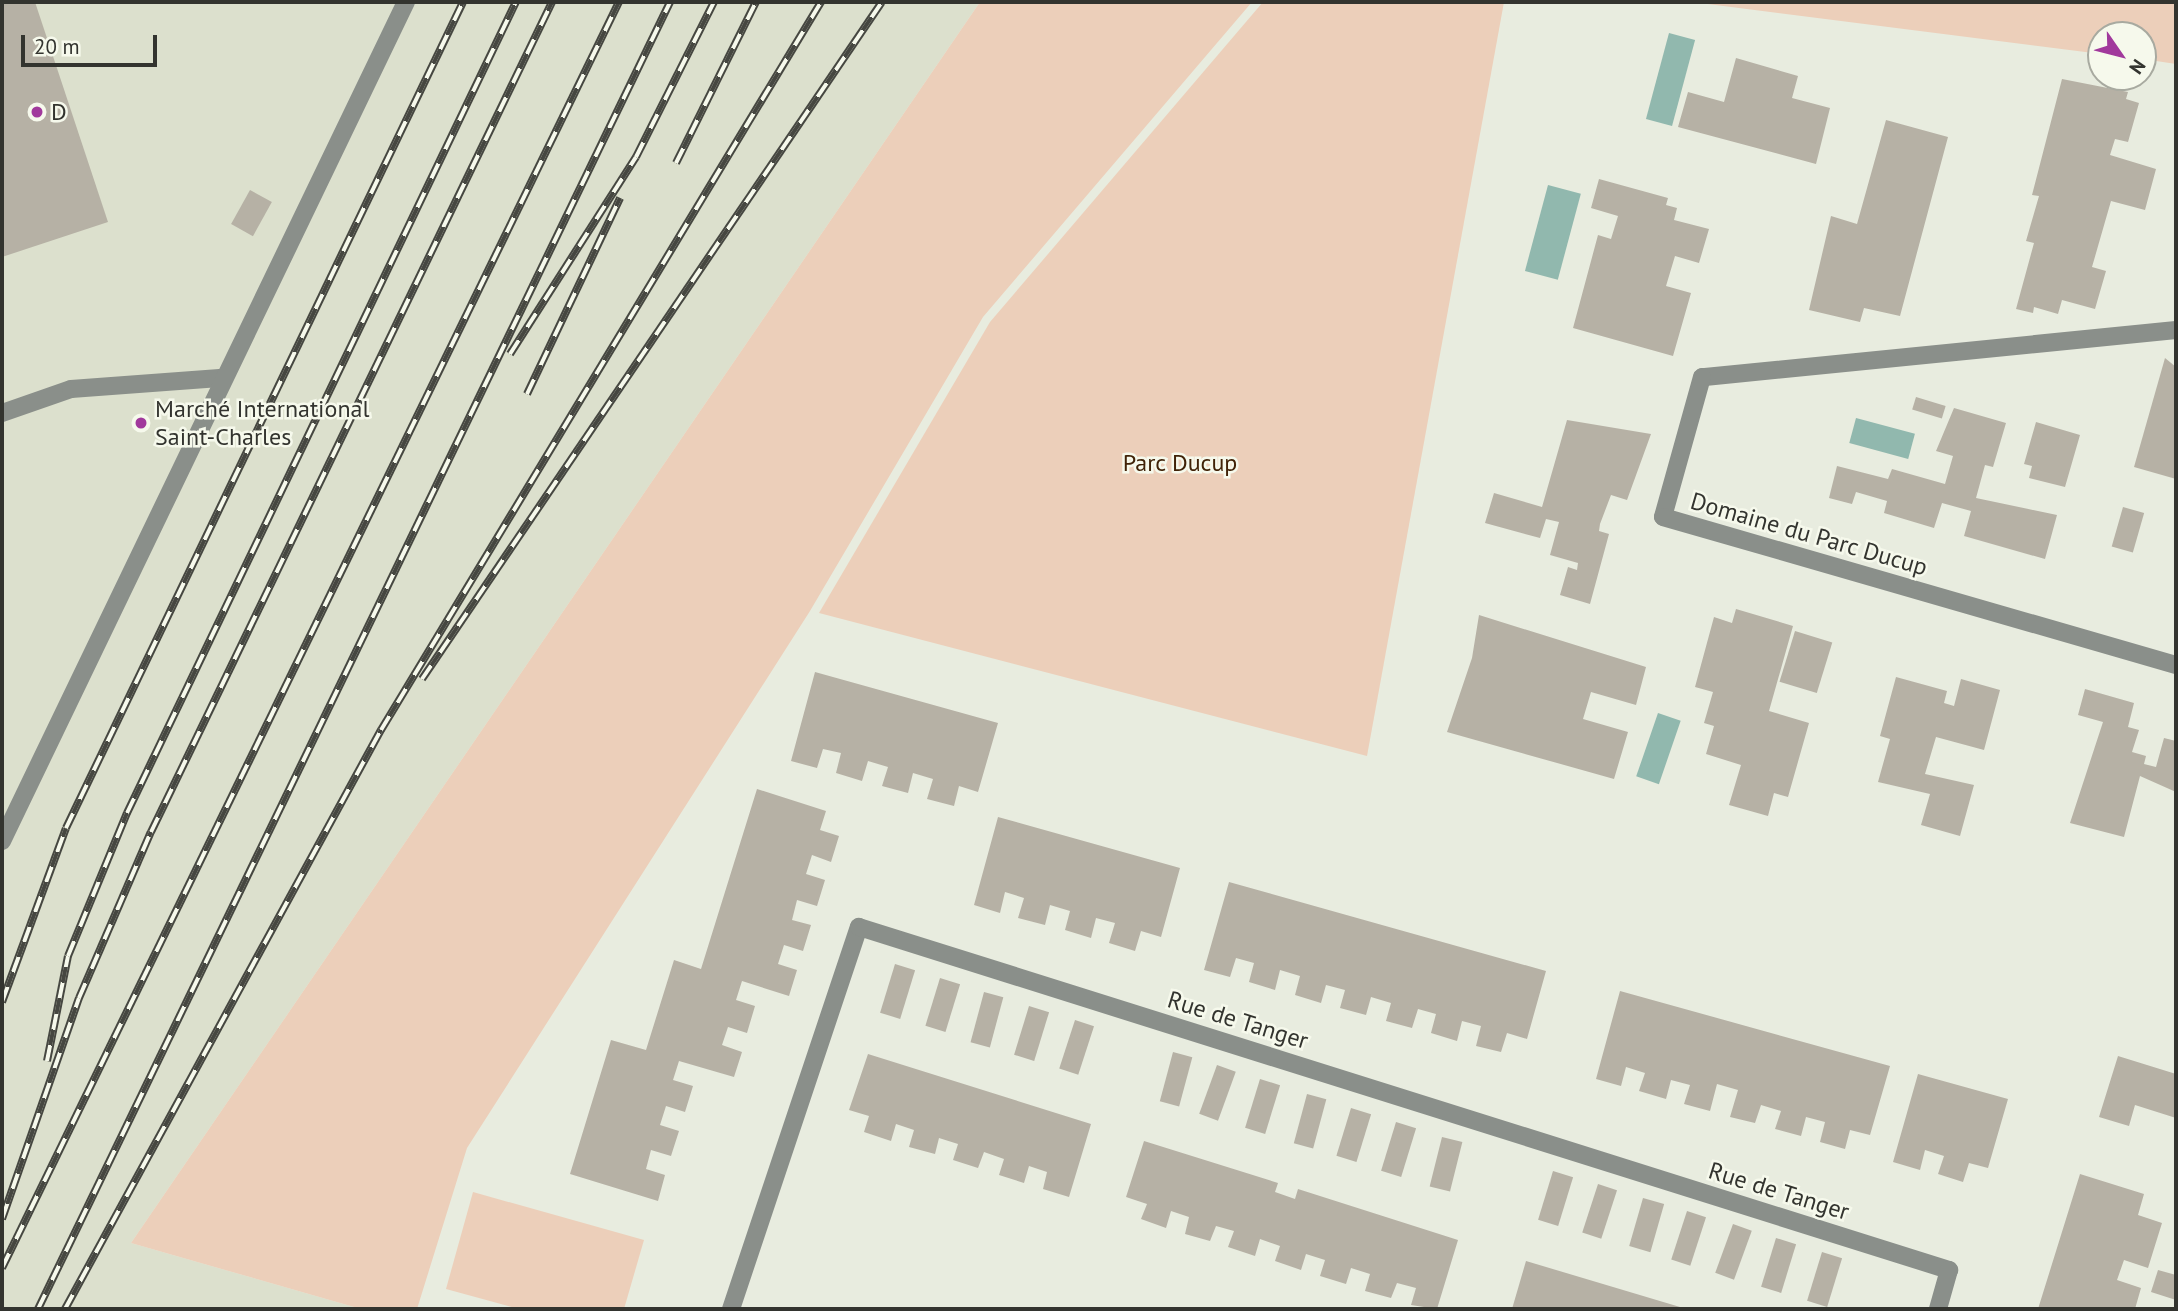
<!DOCTYPE html>
<meta charset="utf-8">
<style>
body{margin:0}
#map{position:relative;width:2178px;height:1311px;overflow:hidden;background:#e8ecdf;font-family:"PT Sans",sans-serif}
div>[style]{position:absolute}
.built>*{inset:0;background:#dce0cd}
.green>*{inset:0;background:#eccfba}
.water>*{inset:0;background:#91b8ae;transform-origin:0 0}
.building>*{inset:0;background:#b6b1a5;transform-origin:0 0}
.minor>*{height:18px;margin:-9px;padding:0 9px;transform-origin:9px;border-radius:9px;background:#8a8f8a}
.rail>*{height:8px;margin-top:-4px;transform-origin:0;background:repeating-linear-gradient(90deg,#f6f9ec 0 16px,#464741 0 32px);box-sizing:border-box;border-block:2px solid #464741}
.dots>*{width:19px;height:19px;translate:-50% -50%;box-sizing:border-box;border:4px solid #f6f9ec;border-radius:50%}
span{translate:-50% -50%;white-space:nowrap;text-align:center;line-height:1.15;-webkit-text-stroke:5px #f6f9ec;paint-order:stroke}
.poi-label{font-size:24px;color:#33342f}
.left{translate:0 -50%;text-align:left}
.park-label{font-size:24px;color:#402207}
.street-label{font-size:24px;color:#33342f}
.frame{position:absolute;inset:0;border:4px solid #33342f;pointer-events:none}
.north{position:absolute;left:2087px;top:21px;width:70px;height:70px;box-sizing:border-box;background:#f6f9ec;border:2px solid #a8aaa0;border-radius:50%;rotate:125deg;font-size:19px;font-weight:700;line-height:28px;text-align:center;color:#33342f}
.north::after{content:'';display:block;margin:auto;width:24px;height:32px;background:#a1399c;clip-path:polygon(50% 0,100% 100%,50% 72%,0 100%)}
.scale{position:absolute;left:21px;top:35px;width:136px;height:32px;box-sizing:border-box;border:4px solid #33342f;border-top:0;padding-left:9px;font-size:21px;line-height:24px;white-space:nowrap;color:#33342f;-webkit-text-stroke:5px #f6f9ec;paint-order:stroke}
</style>
<div id="map">
<div class="built">
<i style="clip-path:polygon(2px 2px,980px 2px,131px 1243px,361px 1309px,2px 1309px)"></i>
</div>
<div class="green">
<i style="clip-path:polygon(980px 2px,1252px 2px,983px 317px,810px 611px,467px 1148px,417px 1309px,361px 1309px,131px 1243px)"></i>
<i style="clip-path:polygon(1263px 2px,1504px 2px,1367px 756px,819px 613px,990px 322px)"></i>
<i style="clip-path:polygon(1692px 2px,2176px 2px,2176px 64px,2143px 59px,2143px 35px,2101px 35px,2101px 54px)"></i>
<i style="clip-path:polygon(473px 1192px,644px 1240px,624px 1309px,519px 1309px,446px 1289px)"></i>
</div>
<div class="water">
<i style="left:1669px;top:33px;width:27px;height:89px;rotate:15deg"></i>
<i style="left:1548px;top:185px;width:34px;height:89px;rotate:15deg"></i>
<i style="left:1856px;top:418px;width:61px;height:26px;rotate:15deg"></i>
<i style="left:1658px;top:713px;width:24px;height:67px;rotate:19deg"></i>
</div>
<div class="building">
<i style="clip-path:polygon(2px 2px,35px 2px,108px 222px,2px 257px)"></i>
<i style="clip-path:polygon(1736px 58px,1798px 76px,1792px 98px,1830px 108px,1816px 164px,1678px 127px,1688px 92px,1724px 102px)"></i>
<i style="clip-path:polygon(2062px 79px,2128px 92px,2126px 99px,2139px 103px,2128px 142px,2115px 139px,2110px 155px,2156px 169px,2145px 210px,2111px 201px,2092px 267px,2106px 271px,2095px 309px,2062px 300px,2058px 314px,2034px 307px,2033px 313px,2016px 309px,2034px 243px,2026px 241px,2039px 196px,2032px 195px)"></i>
<i style="clip-path:polygon(1886px 120px,1948px 137px,1900px 316px,1864px 308px,1860px 322px,1809px 310px,1831px 216px,1857px 224px)"></i>
<i style="clip-path:polygon(1599px 179px,1668px 198px,1666px 205px,1677px 208px,1674px 220px,1709px 229px,1699px 263px,1675px 256px,1666px 286px,1691px 293px,1673px 356px,1573px 328px,1598px 235px,1611px 239px,1618px 216px,1591px 208px)"></i>
<i style="left:250px;top:190px;width:25px;height:39px;rotate:29deg"></i>
<i style="clip-path:polygon(2165px 358px,2176px 367px,2176px 479px,2134px 467px)"></i>
<i style="left:1916px;top:397px;width:31px;height:13px;rotate:17deg"></i>
<i style="clip-path:polygon(1954px 408px,2006px 423px,1993px 467px,1985px 465px,1976px 498px,2057px 515px,2045px 559px,1964px 536px,1971px 511px,1942px 503px,1934px 528px,1884px 513px,1887px 501px,1856px 492px,1852px 504px,1829px 498px,1837px 466px,1888px 479px,1892px 469px,1945px 484px,1953px 456px,1936px 451px)"></i>
<i style="clip-path:polygon(1567px 420px,1651px 434px,1627px 500px,1611px 495px,1600px 524px,1599px 531px,1609px 534px,1590px 604px,1560px 595px,1568px 567px,1577px 570px,1578px 563px,1550px 555px,1559px 522px,1546px 519px,1540px 538px,1485px 523px,1494px 493px,1542px 507px)"></i>
<i style="clip-path:polygon(2036px 422px,2080px 435px,2065px 487px,2029px 478px,2032px 466px,2024px 464px)"></i>
<i style="left:2123px;top:507px;width:22px;height:41px;rotate:16deg"></i>
<i style="clip-path:polygon(1736px 609px,1793px 626px,1769px 711px,1809px 723px,1788px 797px,1774px 793px,1768px 816px,1729px 805px,1741px 765px,1706px 754px,1714px 726px,1704px 723px,1713px 692px,1695px 687px,1714px 617px,1732px 623px)"></i>
<i style="clip-path:polygon(1479px 615px,1646px 667px,1636px 705px,1591px 692px,1583px 719px,1628px 732px,1614px 779px,1447px 732px,1472px 658px)"></i>
<i style="left:1795px;top:631px;width:39px;height:53px;rotate:17deg"></i>
<i style="clip-path:polygon(815px 672px,998px 723px,978px 792px,959px 786px,954px 806px,927px 799px,933px 779px,913px 773px,908px 793px,882px 786px,888px 767px,868px 761px,862px 781px,836px 773px,841px 753px,823px 749px,817px 768px,791px 761px)"></i>
<i style="clip-path:polygon(1896px 677px,1947px 691px,1944px 703px,1954px 706px,1961px 679px,2000px 690px,1984px 750px,1936px 737px,1925px 774px,1974px 785px,1960px 836px,1921px 825px,1930px 794px,1878px 782px,1890px 739px,1880px 736px)"></i>
<i style="clip-path:polygon(2085px 689px,2134px 703px,2128px 727px,2139px 730px,2132px 752px,2146px 756px,2144px 764px,2156px 767px,2164px 738px,2176px 741px,2176px 792px,2140px 776px,2124px 837px,2070px 823px,2103px 722px,2078px 715px)"></i>
<i style="clip-path:polygon(757px 789px,826px 811px,820px 830px,839px 836px,831px 862px,812px 855px,806px 874px,825px 880px,817px 906px,797px 900px,792px 920px,811px 925px,803px 951px,784px 945px,778px 964px,797px 970px,789px 996px,742px 981px,736px 1000px,755px 1006px,747px 1033px,728px 1027px,722px 1045px,742px 1052px,734px 1077px,679px 1061px,673px 1080px,693px 1086px,685px 1112px,666px 1106px,660px 1125px,679px 1131px,671px 1156px,651px 1150px,646px 1169px,665px 1175px,658px 1201px,570px 1174px,611px 1040px,646px 1050px,674px 960px,701px 969px)"></i>
<i style="clip-path:polygon(998px 817px,1180px 868px,1161px 937px,1141px 931px,1135px 951px,1109px 943px,1115px 923px,1096px 918px,1091px 938px,1065px 930px,1070px 911px,1050px 905px,1045px 925px,1018px 918px,1024px 898px,1005px 892px,1000px 913px,974px 905px)"></i>
<i style="clip-path:polygon(1229px 882px,1546px 971px,1527px 1039px,1507px 1033px,1501px 1052px,1476px 1046px,1481px 1026px,1462px 1021px,1457px 1041px,1431px 1033px,1436px 1014px,1418px 1009px,1412px 1028px,1386px 1021px,1391px 1003px,1371px 997px,1366px 1015px,1340px 1008px,1345px 990px,1326px 985px,1321px 1003px,1295px 995px,1300px 976px,1280px 970px,1275px 990px,1249px 982px,1254px 963px,1236px 958px,1230px 977px,1204px 970px)"></i>
<i style="left:895px;top:964px;width:21px;height:51px;rotate:17deg"></i>
<i style="left:940px;top:978px;width:21px;height:50px;rotate:17deg"></i>
<i style="clip-path:polygon(1620px 991px,1890px 1066px,1870px 1135px,1850px 1130px,1845px 1149px,1820px 1142px,1825px 1122px,1806px 1117px,1801px 1136px,1775px 1129px,1781px 1111px,1761px 1105px,1755px 1123px,1730px 1117px,1738px 1090px,1717px 1084px,1710px 1111px,1684px 1104px,1690px 1085px,1671px 1080px,1666px 1099px,1639px 1091px,1645px 1073px,1626px 1067px,1621px 1086px,1596px 1079px)"></i>
<i style="left:984px;top:992px;width:20px;height:52px;rotate:15deg"></i>
<i style="left:1029px;top:1006px;width:21px;height:51px;rotate:17deg"></i>
<i style="left:1075px;top:1020px;width:20px;height:51px;rotate:18deg"></i>
<i style="left:1173px;top:1052px;width:20px;height:51px;rotate:15deg"></i>
<i style="clip-path:polygon(868px 1054px,1091px 1124px,1069px 1197px,1043px 1189px,1047px 1172px,1029px 1166px,1024px 1183px,999px 1175px,1004px 1159px,984px 1152px,978px 1168px,953px 1160px,958px 1144px,939px 1138px,935px 1154px,909px 1147px,914px 1130px,896px 1124px,891px 1141px,864px 1132px,869px 1116px,849px 1110px)"></i>
<i style="clip-path:polygon(2118px 1056px,2176px 1074px,2176px 1118px,2135px 1105px,2129px 1126px,2099px 1117px)"></i>
<i style="left:1217px;top:1065px;width:20px;height:52px;rotate:20deg"></i>
<i style="clip-path:polygon(1918px 1074px,2008px 1099px,1988px 1168px,1969px 1163px,1963px 1182px,1938px 1174px,1944px 1156px,1925px 1150px,1920px 1170px,1893px 1162px)"></i>
<i style="left:1260px;top:1079px;width:21px;height:51px;rotate:17deg"></i>
<i style="left:1307px;top:1094px;width:20px;height:51px;rotate:15deg"></i>
<i style="left:1351px;top:1108px;width:21px;height:50px;rotate:17deg"></i>
<i style="left:1396px;top:1122px;width:21px;height:51px;rotate:17deg"></i>
<i style="left:1442px;top:1137px;width:21px;height:51px;rotate:14deg"></i>
<i style="clip-path:polygon(1144px 1141px,1278px 1183px,1275px 1192px,1295px 1199px,1298px 1189px,1458px 1240px,1437px 1309px,1411px 1305px,1416px 1288px,1397px 1283px,1391px 1298px,1365px 1291px,1370px 1274px,1351px 1268px,1346px 1284px,1320px 1276px,1325px 1260px,1306px 1254px,1301px 1270px,1275px 1261px,1280px 1246px,1260px 1239px,1255px 1256px,1228px 1247px,1234px 1231px,1216px 1226px,1210px 1241px,1185px 1234px,1189px 1217px,1171px 1211px,1166px 1228px,1141px 1219px,1147px 1204px,1126px 1197px)"></i>
<i style="left:1553px;top:1171px;width:21px;height:51px;rotate:17deg"></i>
<i style="clip-path:polygon(2080px 1174px,2144px 1194px,2138px 1215px,2162px 1223px,2148px 1268px,2124px 1260px,2117px 1280px,2141px 1288px,2135px 1309px,2038px 1309px)"></i>
<i style="left:1598px;top:1184px;width:20px;height:51px;rotate:18deg"></i>
<i style="left:1643px;top:1198px;width:22px;height:50px;rotate:16deg"></i>
<i style="left:1687px;top:1211px;width:20px;height:51px;rotate:18deg"></i>
<i style="left:1733px;top:1224px;width:20px;height:52px;rotate:20deg"></i>
<i style="left:1776px;top:1238px;width:21px;height:51px;rotate:17deg"></i>
<i style="left:1822px;top:1252px;width:21px;height:51px;rotate:17deg"></i>
<i style="clip-path:polygon(1526px 1261px,1680px 1307px,1686px 1309px,1512px 1309px)"></i>
<i style="clip-path:polygon(2158px 1270px,2176px 1275px,2176px 1300px,2151px 1292px)"></i>
</div>
<div class="minor">
<i style="left:2176px;top:330px;width:476px;rotate:174.3deg"></i>
<i style="left:1702px;top:377px;width:145px;rotate:105.6deg"></i>
<i style="left:1663px;top:517px;width:534px;rotate:16.09deg"></i>
<i style="left:2px;top:413px;width:73px;rotate:-19.2deg"></i>
<i style="left:71px;top:389px;width:149px;rotate:-4.2deg"></i>
<i style="left:2px;top:841px;width:931px;rotate:-64.29deg"></i>
<i style="left:731px;top:1309px;width:403px;rotate:-71.5deg"></i>
<i style="left:859px;top:927px;width:1143px;rotate:17.47deg"></i>
<i style="left:1949px;top:1270px;width:41px;rotate:105.8deg"></i>
</div>
<div class="rail">
<i style="left:676px;top:163px;width:180px;rotate:-63.6deg"></i>
<i style="left:510px;top:354px;width:234px;rotate:-57.4deg"></i>
<i style="left:636px;top:157px;width:174px;rotate:-63.3deg"></i>
<i style="left:527px;top:394px;width:217px;rotate:-64.6deg"></i>
<i style="left:422px;top:679px;width:818px;rotate:-55.81deg"></i>
<i style="left:2px;top:1002px;width:185px;rotate:-69.8deg"></i>
<i style="left:66px;top:828px;width:916px;rotate:-64.33deg"></i>
<i style="left:47px;top:1061px;width:107px;rotate:-78.7deg"></i>
<i style="left:68px;top:956px;width:155px;rotate:-67.6deg"></i>
<i style="left:127px;top:813px;width:899px;rotate:-64.38deg"></i>
<i style="left:2px;top:1219px;width:234px;rotate:-70.8deg"></i>
<i style="left:79px;top:998px;width:181px;rotate:-66.6deg"></i>
<i style="left:151px;top:832px;width:922px;rotate:-64.21deg"></i>
<i style="left:2px;top:1268px;width:1408px;rotate:-64.02deg"></i>
<i style="left:38px;top:1309px;width:1452px;rotate:-64.19deg"></i>
<i style="left:65px;top:1309px;width:660px;rotate:-61.38deg"></i>
<i style="left:381px;top:730px;width:851px;rotate:-58.85deg"></i>
</div>
<div class="dots">
<i style="left:37px;top:112px;background:#a1399c"></i>
<i style="left:141px;top:423px;background:#a1399c"></i>
</div>
<div class="poi-label">
<span class="left" style="left:51px;top:112px">D</span>
<span class="left" style="left:155px;top:423px">Marché International<br>Saint-Charles</span>
</div>
<div class="park-label">
<span style="left:1180px;top:463px">Parc Ducup</span>
</div>
<div class="street-label">
<span style="left:1809px;top:534px;rotate:16deg">Domaine du Parc Ducup</span>
<span style="left:1238px;top:1020px;rotate:17deg">Rue de Tanger</span>
<span style="left:1779px;top:1191px;rotate:17deg">Rue de Tanger</span>
</div>
<div class="frame"></div>
<div class="north">N</div>
<div class="scale">20 m</div>
</div>
